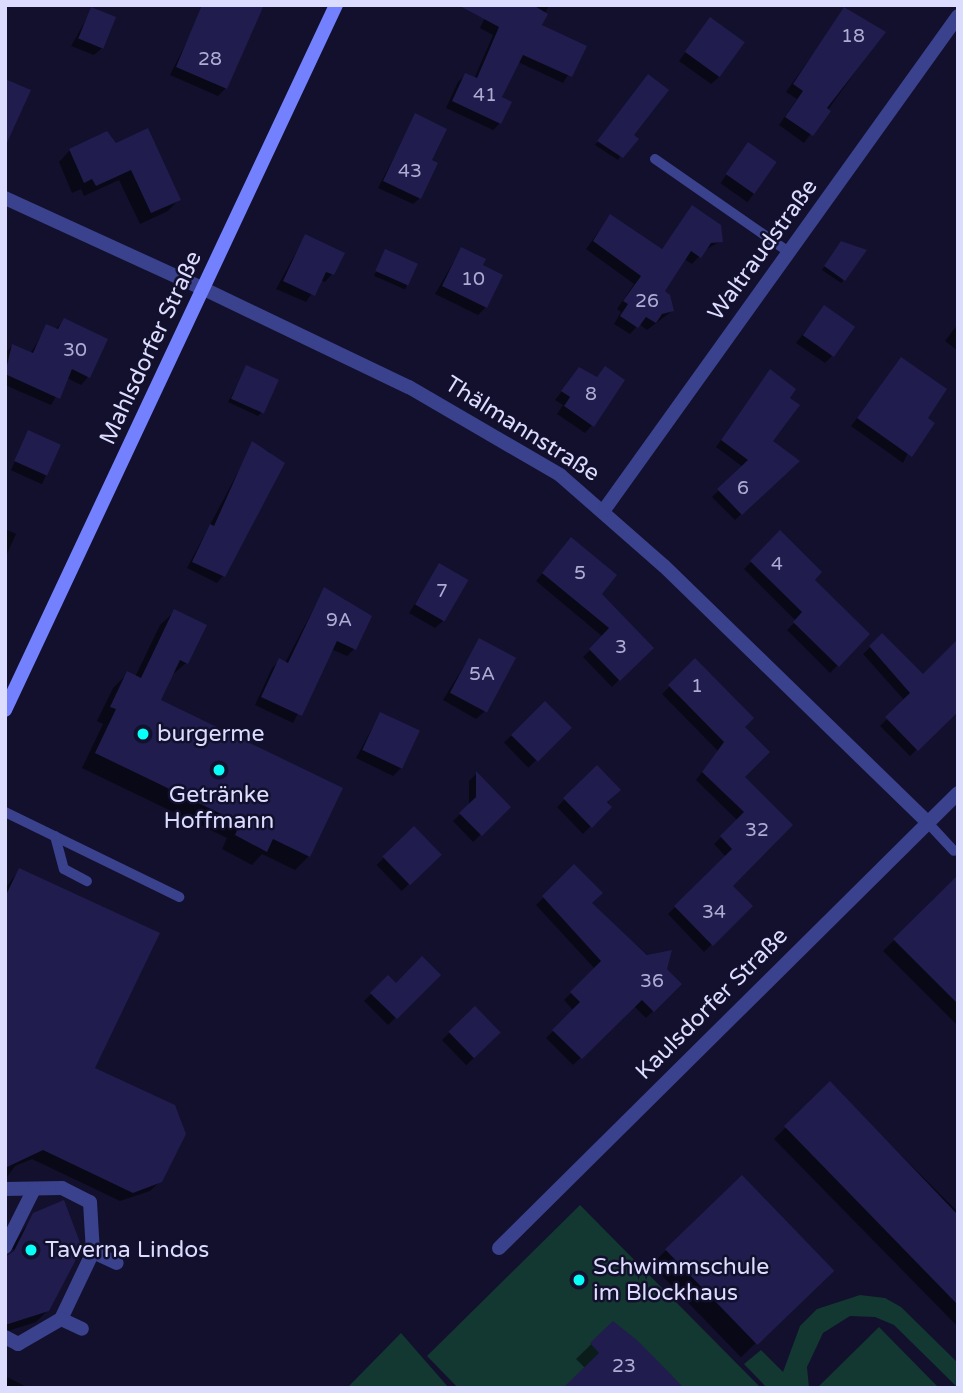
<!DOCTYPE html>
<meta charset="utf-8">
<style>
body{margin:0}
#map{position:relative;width:963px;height:1393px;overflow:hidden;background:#12102c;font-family:"Varela Round",sans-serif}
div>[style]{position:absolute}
.green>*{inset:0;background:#133731}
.shadow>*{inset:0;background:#0007;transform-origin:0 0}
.building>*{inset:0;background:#201c4e;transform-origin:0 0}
.service>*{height:10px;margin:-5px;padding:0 5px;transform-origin:5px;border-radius:5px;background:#3a418d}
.pedestrian>*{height:14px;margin:-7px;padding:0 7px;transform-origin:7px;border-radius:7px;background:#3a418d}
.minor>*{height:14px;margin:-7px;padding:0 7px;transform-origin:7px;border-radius:7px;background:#3a418d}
.tertiary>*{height:14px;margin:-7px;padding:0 7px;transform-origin:7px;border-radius:7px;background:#3a418d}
.secondary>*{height:14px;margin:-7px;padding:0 7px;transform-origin:7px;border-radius:7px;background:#7381ff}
.dots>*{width:19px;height:19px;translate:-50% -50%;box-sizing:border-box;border:4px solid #12102c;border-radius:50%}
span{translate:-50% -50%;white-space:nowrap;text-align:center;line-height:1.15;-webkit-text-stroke:5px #12102c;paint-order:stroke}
.number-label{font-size:19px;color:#adacd3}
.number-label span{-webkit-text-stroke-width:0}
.street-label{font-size:23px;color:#dcdcff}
.poi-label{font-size:23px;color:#dcdcff}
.left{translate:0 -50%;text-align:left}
.frame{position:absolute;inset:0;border:7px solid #dcdcff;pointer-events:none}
</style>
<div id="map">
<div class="green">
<i style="clip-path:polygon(580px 1205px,761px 1388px,458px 1388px,427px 1356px)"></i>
<i style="clip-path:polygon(860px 1295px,885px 1298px,901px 1307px,958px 1363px,958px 1388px,894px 1325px,875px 1317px,850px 1316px,823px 1333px,807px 1367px,809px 1388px,767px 1388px,744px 1364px,761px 1350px,783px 1372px,800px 1326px,817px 1309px)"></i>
<i style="clip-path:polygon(879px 1327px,939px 1388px,817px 1388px)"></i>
<i style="clip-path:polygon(401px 1333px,449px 1388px,347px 1388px)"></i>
</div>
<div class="shadow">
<i style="clip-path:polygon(491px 5px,549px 5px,540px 25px,585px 47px,563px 83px,518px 62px,500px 98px,500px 123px,493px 130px,446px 108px,458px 82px,465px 75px,474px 79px,493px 35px,480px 28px)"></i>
<i style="clip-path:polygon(92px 9px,102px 48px,94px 55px,71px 46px)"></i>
<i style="clip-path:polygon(845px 9px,884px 32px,804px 143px,779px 125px,797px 99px,786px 92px)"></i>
<i style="clip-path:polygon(710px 19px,719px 77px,711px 84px,679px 61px)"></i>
<i style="clip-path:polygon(195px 25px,226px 88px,218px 96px,170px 75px)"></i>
<i style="clip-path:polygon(645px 80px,632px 135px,618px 160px,595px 145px)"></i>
<i style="clip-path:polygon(416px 115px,430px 161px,420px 198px,413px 204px,378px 188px)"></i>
<i style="left:748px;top:144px;width:33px;height:48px;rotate:35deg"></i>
<i style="clip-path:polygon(115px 145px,179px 199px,168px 211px,140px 224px,119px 180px,84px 196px,81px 189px,72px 193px,59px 162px,70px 150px)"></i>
<i style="clip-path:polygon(692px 207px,721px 241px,705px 250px,692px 264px,684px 259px,662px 292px,672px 311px,647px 330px,639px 324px,630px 334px,614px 324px,621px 312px,617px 309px,634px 284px,586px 249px,610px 216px,661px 250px)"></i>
<i style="clip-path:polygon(305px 236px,342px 254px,332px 274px,325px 282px,321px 280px,306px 302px,276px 289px)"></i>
<i style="clip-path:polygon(838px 247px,844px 280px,841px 283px,822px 270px)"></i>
<i style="clip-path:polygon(461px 249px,481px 265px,486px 307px,478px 315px,435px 294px)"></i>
<i style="left:385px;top:251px;width:34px;height:27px;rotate:24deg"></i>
<i style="clip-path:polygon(824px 307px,832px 356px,825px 363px,796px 343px)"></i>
<i style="clip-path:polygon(64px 320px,88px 377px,81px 385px,67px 378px,51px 405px,5px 385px,5px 353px,12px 346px,30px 354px,47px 326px,55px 330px)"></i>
<i style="clip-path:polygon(958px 324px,958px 351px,945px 341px)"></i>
<i style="clip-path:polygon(901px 359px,925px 418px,903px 463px,851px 426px)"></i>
<i style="clip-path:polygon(247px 367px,261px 413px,258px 416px,228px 402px)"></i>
<i style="clip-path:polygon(605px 368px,592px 425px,585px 433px,557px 414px,563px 405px,555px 400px,579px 369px,596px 379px)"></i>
<i style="clip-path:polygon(764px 378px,770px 442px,797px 461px,735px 520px,712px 497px,743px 467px,716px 447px)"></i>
<i style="left:28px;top:432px;width:34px;height:42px;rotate:24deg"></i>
<i style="clip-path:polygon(253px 444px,270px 452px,223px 576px,217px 583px,187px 568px)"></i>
<i style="clip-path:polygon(5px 529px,16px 534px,5px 558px)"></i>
<i style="clip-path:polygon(780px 532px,812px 580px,868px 634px,830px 673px,787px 630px,796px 621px,744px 569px)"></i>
<i style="clip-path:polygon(564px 547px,599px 595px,651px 648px,612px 687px,583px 657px,603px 637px,536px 581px)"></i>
<i style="clip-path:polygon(440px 565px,443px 621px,435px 628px,409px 613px)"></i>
<i style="clip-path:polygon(324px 589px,346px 600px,354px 649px,347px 656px,331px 649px,293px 723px,255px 705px,272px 668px,279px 661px,285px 663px)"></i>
<i style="clip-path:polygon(175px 611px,186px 663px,171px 676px,159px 701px,309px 856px,295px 870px,262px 854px,252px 865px,222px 849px,227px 838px,82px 768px,103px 724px,97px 721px,113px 688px,127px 674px,135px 677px,160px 625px)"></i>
<i style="clip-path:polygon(882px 636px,958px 710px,910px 756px,880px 726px,905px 701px,863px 654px)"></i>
<i style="clip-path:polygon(480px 640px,484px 712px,476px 719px,443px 700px)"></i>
<i style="clip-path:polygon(695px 661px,743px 777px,791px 825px,730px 886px,750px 906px,704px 952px,668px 914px,726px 857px,714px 844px,738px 821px,696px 780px,718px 751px,662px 694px)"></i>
<i style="left:545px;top:703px;width:35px;height:57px;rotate:46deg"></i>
<i style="clip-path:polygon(380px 714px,401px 768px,393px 776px,356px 758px)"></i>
<i style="clip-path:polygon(597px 767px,610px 807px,583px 834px,557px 807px)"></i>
<i style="clip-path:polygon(476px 774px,509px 807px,473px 842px,453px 821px,469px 806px,469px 781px)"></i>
<i style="left:414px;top:829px;width:36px;height:52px;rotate:46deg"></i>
<i style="clip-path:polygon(574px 867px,590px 903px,680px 984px,646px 1018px,634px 1006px,573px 1065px,546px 1038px,574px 1011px,564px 1000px,595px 969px,536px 905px)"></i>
<i style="clip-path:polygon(19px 870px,93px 1069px,160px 1181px,150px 1191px,120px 1201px,32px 1159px,15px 1166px,5px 1180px,5px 889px)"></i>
<i style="clip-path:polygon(958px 877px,958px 1026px,883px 951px)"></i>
<i style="clip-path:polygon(439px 975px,388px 1025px,364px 1001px,388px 977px,396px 985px)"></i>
<i style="left:475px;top:1008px;width:35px;height:46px;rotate:46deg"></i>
<i style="clip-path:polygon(830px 1084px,958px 1212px,958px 1327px,774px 1139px)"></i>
<i style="left:742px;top:1177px;width:129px;height:126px;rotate:46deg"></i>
<i style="clip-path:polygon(63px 1202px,80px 1248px,48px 1310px,36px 1322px,5px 1332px,5px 1274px,32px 1286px,42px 1264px,11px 1248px,34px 1214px)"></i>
<i style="clip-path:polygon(613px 1323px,677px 1388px,585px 1368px,576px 1359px)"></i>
<i style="clip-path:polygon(5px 1376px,29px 1388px,5px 1388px)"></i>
</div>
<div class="building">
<i style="clip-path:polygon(202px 5px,264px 5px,227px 89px,176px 67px)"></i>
<i style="clip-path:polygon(458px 5px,533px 5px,548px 14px,542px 25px,587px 46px,572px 77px,523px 55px,502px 97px,512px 102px,501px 124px,452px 101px,465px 73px,477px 78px,499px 27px)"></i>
<i style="left:91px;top:7px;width:27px;height:34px;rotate:22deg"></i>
<i style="clip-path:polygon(844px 7px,886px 32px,827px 108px,831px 111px,813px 136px,785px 117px,803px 91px,793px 84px)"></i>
<i style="left:710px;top:17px;width:43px;height:43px;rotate:36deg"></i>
<i style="clip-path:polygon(648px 74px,669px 90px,634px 135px,639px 139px,623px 158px,597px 141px)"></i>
<i style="clip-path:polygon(5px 79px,31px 90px,5px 147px)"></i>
<i style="clip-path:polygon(415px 113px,447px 129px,432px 160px,438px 163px,421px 199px,383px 181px)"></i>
<i style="clip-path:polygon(148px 128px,181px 200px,151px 213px,131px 170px,96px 186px,92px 179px,84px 183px,69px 149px,107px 131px,116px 143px)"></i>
<i style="left:748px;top:142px;width:35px;height:39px;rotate:35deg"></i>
<i style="clip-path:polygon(692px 205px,721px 225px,723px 242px,711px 243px,701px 258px,691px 251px,665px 291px,670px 295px,674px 311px,662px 314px,656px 323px,646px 317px,638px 328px,620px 316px,628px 304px,623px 301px,641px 276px,593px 241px,610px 214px,662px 249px)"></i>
<i style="clip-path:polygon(305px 234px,345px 253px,334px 275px,326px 272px,315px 296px,283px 281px)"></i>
<i style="clip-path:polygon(841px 241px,867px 250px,845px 281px,824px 266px)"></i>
<i style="clip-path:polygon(461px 247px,486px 259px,483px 265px,503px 275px,487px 308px,442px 286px)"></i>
<i style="left:385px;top:249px;width:36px;height:24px;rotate:24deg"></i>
<i style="left:824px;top:305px;width:38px;height:37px;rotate:35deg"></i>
<i style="clip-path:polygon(64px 318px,108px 339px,90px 378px,72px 369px,60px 399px,5px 374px,12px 344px,33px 353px,46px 324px,58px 329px)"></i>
<i style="clip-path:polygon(901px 357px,947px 389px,928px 418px,935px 423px,912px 457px,857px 418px)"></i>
<i style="left:246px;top:365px;width:36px;height:37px;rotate:24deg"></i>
<i style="clip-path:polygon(605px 366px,625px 380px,594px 427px,564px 406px,570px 397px,561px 391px,579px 367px,597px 377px)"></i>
<i style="clip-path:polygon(770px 369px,796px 389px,790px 398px,800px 405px,773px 441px,800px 461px,742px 515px,717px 489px,748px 460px,721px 440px)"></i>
<i style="left:28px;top:430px;width:36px;height:34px;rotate:24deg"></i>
<i style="clip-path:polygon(252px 441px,285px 463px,225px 577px,192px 562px,210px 524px,214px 526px)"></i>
<i style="clip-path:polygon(780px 530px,822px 572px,815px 580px,870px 634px,839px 667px,793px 622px,802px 612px,750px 561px)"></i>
<i style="clip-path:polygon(571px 537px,617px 575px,602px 594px,654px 648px,620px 681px,589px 649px,609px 628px,542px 573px)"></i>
<i style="left:439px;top:563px;width:34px;height:48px;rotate:30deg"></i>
<i style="clip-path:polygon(324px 587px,372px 616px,356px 650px,337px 641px,302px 716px,261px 697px,279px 658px,288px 663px)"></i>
<i style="clip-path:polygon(174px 609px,207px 625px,188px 664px,180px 660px,161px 700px,343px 788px,310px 857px,273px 839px,267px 852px,235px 835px,240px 823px,95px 753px,116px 709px,110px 707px,127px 671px,141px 678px)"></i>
<i style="clip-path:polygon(882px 633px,923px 674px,958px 639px,958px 712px,918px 751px,885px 717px,910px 693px,869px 646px)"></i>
<i style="left:479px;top:638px;width:42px;height:62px;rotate:28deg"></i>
<i style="clip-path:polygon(695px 658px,754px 718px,745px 727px,770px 752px,745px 777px,793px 825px,733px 886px,753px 906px,713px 946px,674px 906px,732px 849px,720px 836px,744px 812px,702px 772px,724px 742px,668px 685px)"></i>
<i style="left:545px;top:701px;width:38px;height:48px;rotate:45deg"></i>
<i style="left:380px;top:712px;width:44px;height:42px;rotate:25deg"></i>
<i style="clip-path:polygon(597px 765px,621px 790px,607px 802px,612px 807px,592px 828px,563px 798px)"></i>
<i style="clip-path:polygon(476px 771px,511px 807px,482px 836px,459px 813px,476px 797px)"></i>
<i style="left:414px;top:826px;width:40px;height:44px;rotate:46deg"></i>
<i style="clip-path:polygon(574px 864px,603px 893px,592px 903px,647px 955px,672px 950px,667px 969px,682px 984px,654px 1012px,642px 1000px,582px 1059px,552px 1030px,580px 1002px,570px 992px,601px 961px,542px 896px)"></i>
<i style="clip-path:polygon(19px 868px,160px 933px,95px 1068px,175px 1105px,186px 1134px,162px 1182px,133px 1193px,43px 1150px,5px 1168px,5px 897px)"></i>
<i style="clip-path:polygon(958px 875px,958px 1004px,893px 939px)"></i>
<i style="clip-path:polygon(422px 956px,441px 975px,397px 1019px,370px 993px,388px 975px,396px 983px)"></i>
<i style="left:475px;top:1006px;width:37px;height:37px;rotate:46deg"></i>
<i style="clip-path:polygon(830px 1081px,958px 1215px,958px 1305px,784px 1126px)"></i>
<i style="left:742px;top:1175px;width:133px;height:107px;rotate:46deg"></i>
<i style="clip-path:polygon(64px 1200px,82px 1248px,49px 1311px,5px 1325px,5px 1257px,14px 1251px,33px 1213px)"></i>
<i style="clip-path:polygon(613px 1321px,638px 1341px,684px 1388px,563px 1388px,599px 1353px,590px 1343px)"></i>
</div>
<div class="service">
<i style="left:655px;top:159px;width:163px;rotate:34.8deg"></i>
<i style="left:5px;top:812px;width:194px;rotate:26deg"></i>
<i style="left:928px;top:823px;width:38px;rotate:47deg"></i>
<i style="left:55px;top:836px;width:34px;rotate:75deg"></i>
<i style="left:64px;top:869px;width:26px;rotate:28deg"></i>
</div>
<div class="pedestrian">
<i style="left:5px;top:1189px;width:57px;rotate:-1deg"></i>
<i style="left:62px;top:1188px;width:31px;rotate:27deg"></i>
<i style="left:90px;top:1202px;width:50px;rotate:86.6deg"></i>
<i style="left:93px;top:1252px;width:26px;rotate:25deg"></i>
<i style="left:5px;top:1247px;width:65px;rotate:-63.4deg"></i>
<i style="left:61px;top:1319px;width:74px;rotate:-64.5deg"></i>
<i style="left:5px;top:1337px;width:15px;rotate:28deg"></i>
<i style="left:18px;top:1344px;width:50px;rotate:-30.2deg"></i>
<i style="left:61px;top:1319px;width:23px;rotate:25deg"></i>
</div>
<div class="minor">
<i style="left:204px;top:289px;width:227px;rotate:25.6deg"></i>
<i style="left:409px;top:387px;width:175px;rotate:30.2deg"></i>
<i style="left:560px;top:475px;width:138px;rotate:41.2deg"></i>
<i style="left:664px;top:566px;width:368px;rotate:44.2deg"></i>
<i style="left:604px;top:510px;width:608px;rotate:-54.37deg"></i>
<i style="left:499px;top:1248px;width:646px;rotate:-44.75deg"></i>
</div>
<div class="tertiary">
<i style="left:5px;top:198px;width:219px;rotate:24.6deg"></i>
</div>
<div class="secondary">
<i style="left:5px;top:710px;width:779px;rotate:-64.85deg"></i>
</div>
<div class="dots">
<i style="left:143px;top:734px;background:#08fff8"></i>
<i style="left:219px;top:770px;background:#08fff8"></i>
<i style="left:31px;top:1250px;background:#08fff8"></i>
<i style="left:579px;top:1280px;background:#08fff8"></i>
</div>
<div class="number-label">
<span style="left:853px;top:37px">18</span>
<span style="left:210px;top:60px">28</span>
<span style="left:485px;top:96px">41</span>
<span style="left:410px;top:172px">43</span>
<span style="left:473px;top:280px">10</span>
<span style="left:647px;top:302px">26</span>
<span style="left:75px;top:351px">30</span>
<span style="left:591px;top:395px">8</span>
<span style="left:743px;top:489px">6</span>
<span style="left:777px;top:565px">4</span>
<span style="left:580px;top:574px">5</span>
<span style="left:442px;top:592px">7</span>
<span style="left:339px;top:621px">9A</span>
<span style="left:621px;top:648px">3</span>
<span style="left:482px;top:675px">5A</span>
<span style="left:697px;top:687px">1</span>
<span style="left:757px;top:831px">32</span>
<span style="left:714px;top:913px">34</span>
<span style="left:652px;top:982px">36</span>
<span style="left:624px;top:1367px">23</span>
</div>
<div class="street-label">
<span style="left:763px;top:250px;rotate:-54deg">Waltraudstraße</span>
<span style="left:151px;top:348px;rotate:-65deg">Mahlsdorfer Straße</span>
<span style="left:522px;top:429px;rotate:32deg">Thälmannstraße</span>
<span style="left:712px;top:1004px;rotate:-45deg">Kaulsdorfer Straße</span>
</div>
<div class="poi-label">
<span class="left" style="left:157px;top:734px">burgerme</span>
<span style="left:219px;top:808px">Getränke<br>Hoffmann</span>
<span class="left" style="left:45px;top:1250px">Taverna Lindos</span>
<span class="left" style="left:593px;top:1280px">Schwimmschule<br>im Blockhaus</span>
</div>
<div class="frame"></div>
</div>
